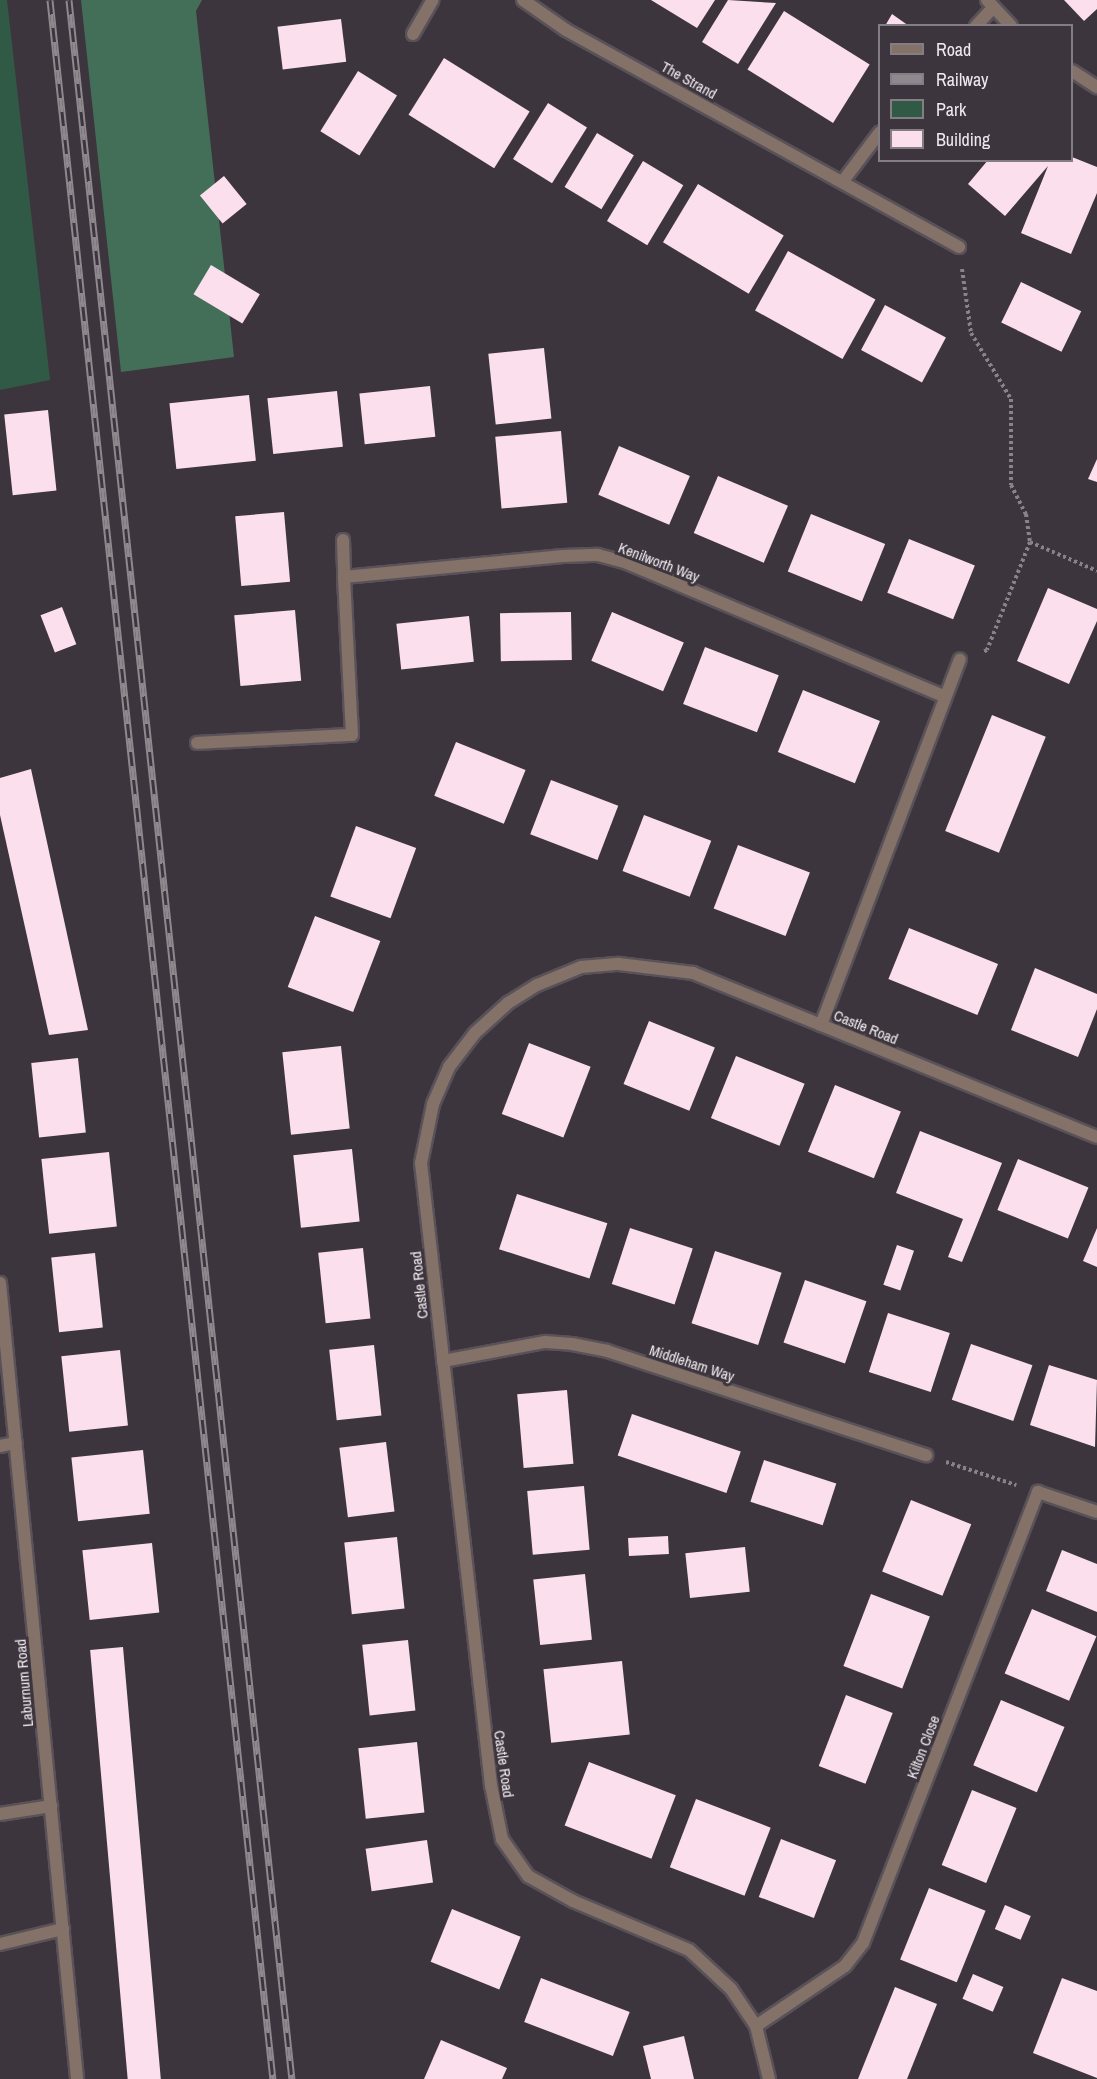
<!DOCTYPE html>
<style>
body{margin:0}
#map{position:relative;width:1097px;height:2079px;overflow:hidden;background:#3d353d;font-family:"Archivo Narrow",sans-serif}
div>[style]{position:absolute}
.green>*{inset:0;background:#315a46}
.forest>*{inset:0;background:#436f59}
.building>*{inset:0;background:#fbdfed;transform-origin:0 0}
.path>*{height:4px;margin-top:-2px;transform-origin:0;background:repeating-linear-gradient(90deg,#898289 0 3px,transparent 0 6px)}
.roads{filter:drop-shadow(2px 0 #595259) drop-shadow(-2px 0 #595259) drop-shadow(0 2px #595259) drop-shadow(0 -2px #595259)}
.service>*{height:12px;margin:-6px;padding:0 6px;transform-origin:6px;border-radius:6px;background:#847168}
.minor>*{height:12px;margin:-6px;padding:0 6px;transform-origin:6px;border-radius:6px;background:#847168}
.rail>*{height:7px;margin-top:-3.5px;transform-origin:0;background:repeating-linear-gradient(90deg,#3d353d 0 14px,#8f898f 0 28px);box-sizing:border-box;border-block:2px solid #8f898f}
span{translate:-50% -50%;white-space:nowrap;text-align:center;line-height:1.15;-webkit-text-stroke:6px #3d353d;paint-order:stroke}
.street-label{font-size:15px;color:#efeaef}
.legend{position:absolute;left:878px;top:24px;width:195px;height:138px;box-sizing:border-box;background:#3d353d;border:2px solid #847d84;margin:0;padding:8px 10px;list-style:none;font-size:18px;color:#efeaef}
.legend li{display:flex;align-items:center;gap:12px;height:30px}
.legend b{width:30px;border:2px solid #847d84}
</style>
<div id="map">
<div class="green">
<i style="clip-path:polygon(0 0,7px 0,50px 380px,0 390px)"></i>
</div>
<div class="forest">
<i style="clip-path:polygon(81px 0,202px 0,196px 11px,234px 357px,121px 372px)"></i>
</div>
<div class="building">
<i style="clip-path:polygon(651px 0,715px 0,697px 28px)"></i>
<i style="clip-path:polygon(728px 0,776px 3px,738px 64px,702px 42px)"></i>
<i style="clip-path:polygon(1064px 0,1097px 0,1097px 9px,1084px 21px)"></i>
<i style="left:784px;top:11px;width:101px;height:69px;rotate:32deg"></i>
<i style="clip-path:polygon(892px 14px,909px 26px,885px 26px)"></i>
<i style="left:341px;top:19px;width:43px;height:64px;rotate:83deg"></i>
<i style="left:444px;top:58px;width:101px;height:67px;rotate:32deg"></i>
<i style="left:358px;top:71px;width:46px;height:71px;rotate:32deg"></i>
<i style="left:548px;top:103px;width:46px;height:66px;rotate:32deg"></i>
<i style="left:597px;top:133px;width:43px;height:63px;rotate:31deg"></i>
<i style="clip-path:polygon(1072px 157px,1097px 167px,1097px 193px,1071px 254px,1021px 233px,1048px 166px,1005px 216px,968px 184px,988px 160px,1072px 160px)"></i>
<i style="left:643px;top:161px;width:47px;height:70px;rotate:31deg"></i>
<i style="left:224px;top:176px;width:36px;height:31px;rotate:51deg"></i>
<i style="left:698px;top:184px;width:100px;height:68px;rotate:31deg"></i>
<i style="left:788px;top:251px;width:100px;height:68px;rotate:29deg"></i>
<i style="left:211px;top:265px;width:57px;height:34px;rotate:31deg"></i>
<i style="left:1021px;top:282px;width:67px;height:45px;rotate:26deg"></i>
<i style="left:885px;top:305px;width:69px;height:51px;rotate:28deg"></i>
<i style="left:544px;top:348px;width:71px;height:56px;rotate:84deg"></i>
<i style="left:430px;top:386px;width:51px;height:71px;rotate:84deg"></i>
<i style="left:337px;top:391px;width:56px;height:70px;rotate:84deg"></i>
<i style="left:249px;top:395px;width:66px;height:80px;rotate:84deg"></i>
<i style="left:48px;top:410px;width:81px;height:44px;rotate:84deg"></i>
<i style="left:561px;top:431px;width:72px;height:66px;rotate:85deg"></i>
<i style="left:619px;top:446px;width:77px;height:53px;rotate:23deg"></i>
<i style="clip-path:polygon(1097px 459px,1097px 482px,1088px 479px)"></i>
<i style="left:718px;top:476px;width:76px;height:62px;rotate:23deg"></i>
<i style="left:284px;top:512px;width:70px;height:49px;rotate:85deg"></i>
<i style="left:811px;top:514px;width:80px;height:62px;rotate:22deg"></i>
<i style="left:909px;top:539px;width:71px;height:58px;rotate:22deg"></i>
<i style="clip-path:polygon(1048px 588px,1097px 609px,1097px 621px,1069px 684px,1017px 661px)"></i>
<i style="left:62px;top:607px;width:40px;height:23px;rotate:69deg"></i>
<i style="left:295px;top:610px;width:71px;height:61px;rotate:85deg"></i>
<i style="left:571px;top:612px;width:48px;height:71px;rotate:89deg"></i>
<i style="left:612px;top:612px;width:78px;height:53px;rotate:23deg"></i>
<i style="left:469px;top:616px;width:46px;height:73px;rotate:84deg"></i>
<i style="left:705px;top:647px;width:79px;height:61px;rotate:21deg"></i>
<i style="left:803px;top:690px;width:83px;height:67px;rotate:22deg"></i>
<i style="left:992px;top:715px;width:58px;height:125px;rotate:22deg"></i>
<i style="left:456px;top:742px;width:75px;height:58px;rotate:22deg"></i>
<i style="clip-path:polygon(31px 769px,88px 1030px,49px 1035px,0 815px,0 778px)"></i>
<i style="left:551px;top:780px;width:72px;height:58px;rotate:21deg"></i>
<i style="left:644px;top:815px;width:72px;height:60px;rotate:21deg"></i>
<i style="left:356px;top:826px;width:64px;height:75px;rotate:20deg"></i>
<i style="left:738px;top:845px;width:77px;height:68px;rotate:21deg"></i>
<i style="left:315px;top:916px;width:70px;height:76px;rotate:21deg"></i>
<i style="left:909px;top:928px;width:96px;height:55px;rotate:22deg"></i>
<i style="clip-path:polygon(1035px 968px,1097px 994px,1097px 1009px,1078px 1057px,1011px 1030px)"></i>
<i style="left:649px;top:1021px;width:71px;height:68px;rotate:22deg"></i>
<i style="left:529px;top:1043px;width:66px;height:76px;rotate:21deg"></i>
<i style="left:341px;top:1046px;width:83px;height:59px;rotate:84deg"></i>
<i style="left:736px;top:1056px;width:74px;height:67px;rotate:22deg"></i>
<i style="left:78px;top:1058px;width:75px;height:47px;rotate:84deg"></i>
<i style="left:835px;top:1085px;width:71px;height:72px;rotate:22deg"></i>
<i style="clip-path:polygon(920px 1131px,1002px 1163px,962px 1262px,948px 1257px,963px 1219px,896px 1193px)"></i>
<i style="left:352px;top:1149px;width:73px;height:59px;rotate:84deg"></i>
<i style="left:109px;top:1152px;width:75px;height:68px;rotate:84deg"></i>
<i style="left:1018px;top:1159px;width:76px;height:55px;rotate:22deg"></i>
<i style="left:517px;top:1194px;width:95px;height:58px;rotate:18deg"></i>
<i style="left:630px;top:1228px;width:66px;height:59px;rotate:18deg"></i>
<i style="clip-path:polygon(1097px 1228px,1097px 1267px,1083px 1261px)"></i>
<i style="left:897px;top:1245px;width:18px;height:42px;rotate:19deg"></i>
<i style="left:363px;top:1248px;width:71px;height:45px;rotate:84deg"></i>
<i style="left:715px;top:1251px;width:70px;height:76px;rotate:18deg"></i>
<i style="left:95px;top:1253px;width:75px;height:44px;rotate:84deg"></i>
<i style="left:805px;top:1280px;width:65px;height:66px;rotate:19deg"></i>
<i style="left:888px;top:1313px;width:65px;height:62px;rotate:18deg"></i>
<i style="left:971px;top:1344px;width:65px;height:59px;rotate:19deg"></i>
<i style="left:374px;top:1345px;width:71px;height:45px;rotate:84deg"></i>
<i style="left:120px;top:1350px;width:76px;height:59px;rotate:84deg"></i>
<i style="clip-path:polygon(1049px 1365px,1097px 1380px,1095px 1447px,1030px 1425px)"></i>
<i style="left:567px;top:1390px;width:74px;height:50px;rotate:85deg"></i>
<i style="left:632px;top:1414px;width:115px;height:44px;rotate:19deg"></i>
<i style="left:386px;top:1442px;width:70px;height:47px;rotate:83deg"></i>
<i style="left:143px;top:1450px;width:64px;height:72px;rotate:84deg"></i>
<i style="left:764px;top:1460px;width:76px;height:44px;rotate:18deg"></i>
<i style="left:584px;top:1486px;width:64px;height:57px;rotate:85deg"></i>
<i style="left:911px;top:1500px;width:65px;height:77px;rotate:22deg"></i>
<i style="left:668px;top:1536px;width:18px;height:40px;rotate:87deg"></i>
<i style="left:397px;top:1537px;width:72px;height:53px;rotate:84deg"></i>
<i style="left:152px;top:1543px;width:70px;height:70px;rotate:84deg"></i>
<i style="left:745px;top:1547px;width:45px;height:60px;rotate:84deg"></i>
<i style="clip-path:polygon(1062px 1550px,1097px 1564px,1097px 1612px,1046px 1591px)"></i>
<i style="left:585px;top:1574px;width:66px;height:52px;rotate:84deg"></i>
<i style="left:871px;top:1594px;width:63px;height:77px;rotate:21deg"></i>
<i style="left:1032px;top:1609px;width:70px;height:70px;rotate:23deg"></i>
<i style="left:408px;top:1640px;width:71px;height:46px;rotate:84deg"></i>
<i style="left:123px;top:1647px;width:434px;height:33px;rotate:85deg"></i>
<i style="left:622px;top:1661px;width:74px;height:79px;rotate:84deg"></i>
<i style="left:846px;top:1695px;width:50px;height:76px;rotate:21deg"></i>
<i style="left:1001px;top:1700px;width:69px;height:71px;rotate:23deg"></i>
<i style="left:417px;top:1742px;width:71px;height:59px;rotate:84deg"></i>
<i style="left:589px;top:1762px;width:93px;height:68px;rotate:21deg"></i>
<i style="left:972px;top:1790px;width:48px;height:81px;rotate:22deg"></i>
<i style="left:696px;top:1799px;width:80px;height:73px;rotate:21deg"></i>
<i style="left:781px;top:1839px;width:59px;height:62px;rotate:21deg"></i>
<i style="left:427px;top:1840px;width:43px;height:62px;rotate:82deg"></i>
<i style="left:929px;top:1888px;width:61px;height:77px;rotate:22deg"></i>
<i style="left:1005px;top:1905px;width:28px;height:26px;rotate:23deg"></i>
<i style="left:452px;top:1909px;width:74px;height:57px;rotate:22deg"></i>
<i style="left:973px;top:1974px;width:33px;height:27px;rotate:23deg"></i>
<i style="left:541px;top:1978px;width:95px;height:47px;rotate:21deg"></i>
<i style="clip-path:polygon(1062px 1978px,1097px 1991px,1097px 2078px,1033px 2053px)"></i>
<i style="clip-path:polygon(895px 1987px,937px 2004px,907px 2079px,858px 2079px)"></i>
<i style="clip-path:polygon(684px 2036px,694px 2079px,651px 2079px,643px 2046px)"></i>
<i style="clip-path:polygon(441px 2040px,507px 2068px,502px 2079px,424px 2079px)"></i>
</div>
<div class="path">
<i style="left:962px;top:269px;width:65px;rotate:82deg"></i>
<i style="left:971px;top:333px;width:77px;rotate:58.8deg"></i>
<i style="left:1011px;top:399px;width:86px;rotate:90deg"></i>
<i style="left:1011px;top:485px;width:33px;rotate:63deg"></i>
<i style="left:1026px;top:514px;width:28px;rotate:82deg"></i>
<i style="left:1030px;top:542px;width:116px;rotate:111.7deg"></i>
<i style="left:987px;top:650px;width:4px;rotate:153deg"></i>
<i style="left:1030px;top:542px;width:73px;rotate:23.4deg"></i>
<i style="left:946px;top:1462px;width:74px;rotate:18.2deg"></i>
</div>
<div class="roads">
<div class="service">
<i style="left:197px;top:743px;width:155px;rotate:-3deg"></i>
<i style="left:352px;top:735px;width:158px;rotate:-92.9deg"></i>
</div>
<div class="minor">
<i style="left:523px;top:0;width:52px;rotate:34.9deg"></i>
<i style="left:566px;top:30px;width:449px;rotate:28.9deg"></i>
<i style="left:987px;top:0;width:35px;rotate:47deg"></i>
<i style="left:976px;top:26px;width:23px;rotate:-47deg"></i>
<i style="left:413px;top:34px;width:39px;rotate:-60deg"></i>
<i style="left:1072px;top:71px;width:30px;rotate:33deg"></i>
<i style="left:843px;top:181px;width:61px;rotate:-52.9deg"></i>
<i style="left:343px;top:540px;width:37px;rotate:88deg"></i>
<i style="left:344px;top:577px;width:220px;rotate:-5.5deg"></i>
<i style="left:563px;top:556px;width:35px;rotate:-2deg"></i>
<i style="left:598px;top:555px;width:30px;rotate:15deg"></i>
<i style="left:627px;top:563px;width:345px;rotate:22.8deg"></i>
<i style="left:821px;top:1025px;width:391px;rotate:-69.2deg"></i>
<i style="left:0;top:1283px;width:800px;rotate:84.47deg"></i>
<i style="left:443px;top:1361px;width:104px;rotate:-10.6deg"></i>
<i style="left:545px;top:1342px;width:27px;rotate:4deg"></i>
<i style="left:572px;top:1344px;width:36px;rotate:11deg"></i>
<i style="left:607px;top:1351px;width:336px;rotate:18.1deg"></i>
<i style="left:0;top:1446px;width:16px;rotate:-11deg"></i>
<i style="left:0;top:1814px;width:52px;rotate:-8.9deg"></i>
<i style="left:0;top:1944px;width:65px;rotate:-13.4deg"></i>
<i style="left:756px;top:2026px;width:107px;rotate:-34deg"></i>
<i style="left:845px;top:1966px;width:29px;rotate:-52deg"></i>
<i style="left:863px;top:1943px;width:484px;rotate:-68.8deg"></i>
<i style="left:1038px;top:1492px;width:62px;rotate:18.7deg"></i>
<i style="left:769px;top:2079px;width:55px;rotate:-103.8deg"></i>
<i style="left:756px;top:2026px;width:45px;rotate:-124deg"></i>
<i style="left:731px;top:1989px;width:57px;rotate:-137.1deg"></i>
<i style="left:689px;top:1950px;width:126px;rotate:-157.1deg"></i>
<i style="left:573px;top:1901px;width:51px;rotate:-150.9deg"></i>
<i style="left:528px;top:1876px;width:45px;rotate:-125.1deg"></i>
<i style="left:502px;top:1839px;width:55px;rotate:-101.5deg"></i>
<i style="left:491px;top:1785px;width:626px;rotate:-96.42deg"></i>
<i style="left:421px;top:1163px;width:60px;rotate:-78.5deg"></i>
<i style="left:433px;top:1104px;width:40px;rotate:-66.6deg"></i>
<i style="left:449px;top:1067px;width:43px;rotate:-52.6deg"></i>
<i style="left:475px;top:1033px;width:45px;rotate:-42.3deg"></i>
<i style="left:508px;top:1003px;width:34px;rotate:-32deg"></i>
<i style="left:537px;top:985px;width:48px;rotate:-22.2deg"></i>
<i style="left:581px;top:967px;width:38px;rotate:-5deg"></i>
<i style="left:619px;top:964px;width:75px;rotate:6.9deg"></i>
<i style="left:693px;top:973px;width:436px;rotate:22.1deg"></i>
</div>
</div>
<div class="rail">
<i style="left:50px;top:0;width:2091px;rotate:83.88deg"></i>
<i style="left:69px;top:0;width:2091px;rotate:83.88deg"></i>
</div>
<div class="street-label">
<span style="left:689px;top:80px;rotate:29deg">The Strand</span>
<span style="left:659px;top:562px;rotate:21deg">Kenilworth Way</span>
<span style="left:866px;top:1027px;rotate:22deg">Castle Road</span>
<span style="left:419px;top:1285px;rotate:-96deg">Castle Road</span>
<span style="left:692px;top:1363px;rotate:18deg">Middleham Way</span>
<span style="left:24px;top:1683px;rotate:-95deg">Laburnum Road</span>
<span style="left:923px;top:1747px;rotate:-69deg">Kilton Close</span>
<span style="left:504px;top:1764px;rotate:82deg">Castle Road</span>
</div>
<ul class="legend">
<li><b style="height:8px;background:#847168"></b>Road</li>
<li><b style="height:8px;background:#8f898f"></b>Railway</li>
<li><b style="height:16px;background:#315a46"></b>Park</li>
<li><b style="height:16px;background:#fbdfed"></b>Building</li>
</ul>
</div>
